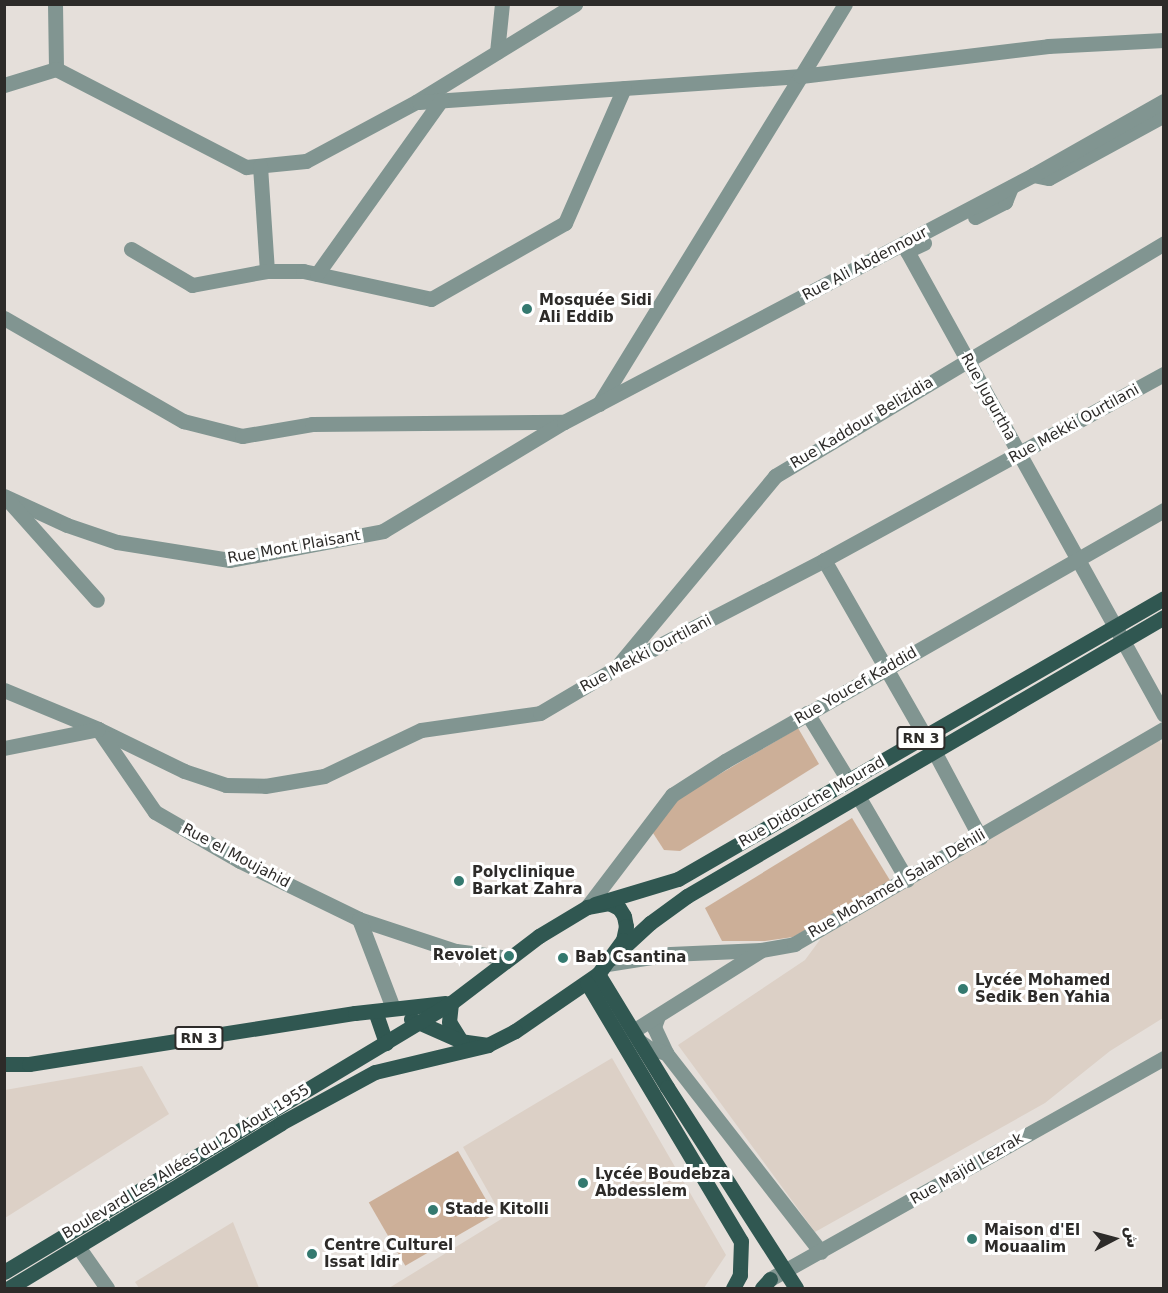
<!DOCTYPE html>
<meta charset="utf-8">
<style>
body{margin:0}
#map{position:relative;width:1168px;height:1293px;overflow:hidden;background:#e5dfda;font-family:"DejaVu Sans","Noto Sans Arabic",sans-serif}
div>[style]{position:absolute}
.built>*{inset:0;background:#dcd0c6}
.green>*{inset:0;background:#ccaf98;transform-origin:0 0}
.minor>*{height:15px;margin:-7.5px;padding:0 7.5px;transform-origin:7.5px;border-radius:7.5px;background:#819591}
.major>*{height:15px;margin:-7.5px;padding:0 7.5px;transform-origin:7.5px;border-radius:7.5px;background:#305751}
.major-bridge>*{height:15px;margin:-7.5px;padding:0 7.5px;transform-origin:7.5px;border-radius:7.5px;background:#305751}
.dots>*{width:16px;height:16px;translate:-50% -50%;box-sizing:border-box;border:3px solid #fff;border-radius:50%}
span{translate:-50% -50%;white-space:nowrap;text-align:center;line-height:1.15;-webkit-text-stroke:6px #fff;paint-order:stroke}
.shield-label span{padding:2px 4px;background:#fff;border:2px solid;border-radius:4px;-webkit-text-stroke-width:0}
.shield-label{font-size:14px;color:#2d2b29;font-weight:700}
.street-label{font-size:15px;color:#2d2b29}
.poi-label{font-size:15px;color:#2d2b29;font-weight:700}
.left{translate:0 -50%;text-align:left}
.right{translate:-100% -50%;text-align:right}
.frame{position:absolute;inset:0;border:6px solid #2d2b29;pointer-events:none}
.north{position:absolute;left:1084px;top:1209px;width:60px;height:60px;-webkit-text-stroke:4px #fff;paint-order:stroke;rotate:84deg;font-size:16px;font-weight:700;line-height:24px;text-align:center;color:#2d2b29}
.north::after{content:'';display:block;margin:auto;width:21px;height:27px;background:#2d2b29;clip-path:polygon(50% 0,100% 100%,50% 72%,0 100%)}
</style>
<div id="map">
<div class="built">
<i style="clip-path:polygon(1159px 739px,1164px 748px,1163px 1018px,1110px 1051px,1045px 1103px,815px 1232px,678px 1045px,805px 960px,822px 937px)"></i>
<i style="clip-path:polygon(612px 1058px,726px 1255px,704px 1288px,389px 1288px,503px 1218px,463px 1147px)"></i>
<i style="clip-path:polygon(142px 1066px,169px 1114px,5px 1218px,5px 1090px)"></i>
<i style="clip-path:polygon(233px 1222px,259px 1288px,139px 1288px,135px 1282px)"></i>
</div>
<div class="green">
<i style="clip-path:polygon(798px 728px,819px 764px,680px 851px,664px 850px,653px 833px,674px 801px)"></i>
<i style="clip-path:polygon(852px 818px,891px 882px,793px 937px,765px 941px,722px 941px,705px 908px)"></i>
<i style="left:458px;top:1151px;width:73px;height:103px;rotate:60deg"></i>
</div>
<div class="minor">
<i style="left:55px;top:4px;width:65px;rotate:89.1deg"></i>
<i style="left:497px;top:52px;width:48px;rotate:-84.1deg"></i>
<i style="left:4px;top:85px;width:54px;rotate:-17.1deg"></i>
<i style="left:56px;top:69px;width:214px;rotate:27.3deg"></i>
<i style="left:246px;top:167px;width:60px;rotate:-5.7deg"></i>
<i style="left:306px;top:161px;width:125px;rotate:-28.2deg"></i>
<i style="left:416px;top:102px;width:187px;rotate:-31.6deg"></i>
<i style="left:419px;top:102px;width:383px;rotate:-3.9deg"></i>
<i style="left:801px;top:76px;width:84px;rotate:-58.6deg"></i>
<i style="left:260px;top:166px;width:105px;rotate:86.2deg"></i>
<i style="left:1033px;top:175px;width:16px;rotate:11deg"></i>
<i style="left:1049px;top:178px;width:131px;rotate:-28.7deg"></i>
<i style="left:975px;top:217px;width:34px;rotate:-27deg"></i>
<i style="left:1005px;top:202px;width:16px;rotate:-68deg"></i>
<i style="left:924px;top:243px;width:19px;rotate:155deg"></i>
<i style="left:907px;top:251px;width:530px;rotate:61.02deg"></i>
<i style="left:131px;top:249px;width:71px;rotate:30.5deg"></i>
<i style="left:192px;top:285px;width:76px;rotate:-10.6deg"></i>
<i style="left:267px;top:271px;width:36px"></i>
<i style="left:303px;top:271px;width:131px;rotate:12.3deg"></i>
<i style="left:431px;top:299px;width:154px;rotate:-29.6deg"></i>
<i style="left:565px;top:223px;width:147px;rotate:-66.4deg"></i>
<i style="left:317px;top:274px;width:214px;rotate:-54.5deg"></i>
<i style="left:4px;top:318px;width:207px;rotate:29.9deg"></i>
<i style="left:183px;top:421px;width:61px;rotate:14.3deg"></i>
<i style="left:242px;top:436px;width:71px;rotate:-9.7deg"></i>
<i style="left:312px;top:424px;width:252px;rotate:-0.5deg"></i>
<i style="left:599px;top:404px;width:385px;rotate:-58.4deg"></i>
<i style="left:801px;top:76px;width:249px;rotate:-6.9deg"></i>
<i style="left:1048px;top:46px;width:116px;rotate:-3deg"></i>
<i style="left:4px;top:496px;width:69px;rotate:24.7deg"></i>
<i style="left:67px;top:525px;width:53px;rotate:18.8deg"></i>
<i style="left:117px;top:542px;width:114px;rotate:9.1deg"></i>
<i style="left:230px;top:560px;width:156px;rotate:-10.7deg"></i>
<i style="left:383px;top:531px;width:211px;rotate:-31.1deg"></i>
<i style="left:564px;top:422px;width:530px;rotate:-27.77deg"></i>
<i style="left:1033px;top:175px;width:150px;rotate:-29.5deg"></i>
<i style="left:7px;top:499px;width:135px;rotate:48.3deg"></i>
<i style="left:824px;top:560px;width:203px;rotate:60.2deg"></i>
<i style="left:620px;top:663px;width:243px;rotate:-50.3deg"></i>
<i style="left:775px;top:476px;width:453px;rotate:-30.9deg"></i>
<i style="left:4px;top:690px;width:102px;rotate:22.5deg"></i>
<i style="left:98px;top:729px;width:96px;rotate:26deg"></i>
<i style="left:184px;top:771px;width:44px;rotate:18.4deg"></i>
<i style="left:226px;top:785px;width:39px;rotate:1deg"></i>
<i style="left:265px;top:786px;width:60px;rotate:-9.6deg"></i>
<i style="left:324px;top:776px;width:107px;rotate:-25.4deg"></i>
<i style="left:421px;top:730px;width:120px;rotate:-8.1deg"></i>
<i style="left:540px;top:713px;width:88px;rotate:-30.6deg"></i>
<i style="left:616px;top:668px;width:234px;rotate:-27.4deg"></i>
<i style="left:824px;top:560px;width:388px;rotate:-28.7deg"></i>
<i style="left:807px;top:713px;width:79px;rotate:58.5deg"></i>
<i style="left:100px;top:732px;width:97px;rotate:55.5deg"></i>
<i style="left:155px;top:812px;width:98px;rotate:30deg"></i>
<i style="left:240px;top:861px;width:132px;rotate:26deg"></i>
<i style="left:359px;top:919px;width:102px;rotate:18.3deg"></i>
<i style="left:456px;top:951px;width:53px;rotate:7.5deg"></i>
<i style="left:4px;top:748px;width:96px;rotate:-11.4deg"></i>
<i style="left:934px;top:751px;width:98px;rotate:61.9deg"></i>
<i style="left:858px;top:796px;width:97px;rotate:59.7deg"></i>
<i style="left:587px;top:907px;width:141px;rotate:-52.8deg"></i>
<i style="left:672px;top:795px;width:63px;rotate:-32.7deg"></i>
<i style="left:725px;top:761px;width:506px;rotate:-29.76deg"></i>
<i style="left:359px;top:919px;width:95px;rotate:69.1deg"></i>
<i style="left:607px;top:964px;width:64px;rotate:-9deg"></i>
<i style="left:670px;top:954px;width:91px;rotate:-2.5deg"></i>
<i style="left:761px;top:950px;width:34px;rotate:-10deg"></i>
<i style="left:794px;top:944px;width:428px;rotate:-30.2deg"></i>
<i style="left:658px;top:1016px;width:12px;rotate:110deg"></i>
<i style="left:654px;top:1027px;width:29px;rotate:65deg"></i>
<i style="left:633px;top:1031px;width:150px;rotate:-32.2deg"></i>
<i style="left:639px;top:1041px;width:12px;rotate:35deg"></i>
<i style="left:649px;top:1048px;width:18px;rotate:16deg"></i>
<i style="left:666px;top:1053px;width:252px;rotate:52.1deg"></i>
<i style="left:79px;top:1248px;width:49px;rotate:55deg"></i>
<i style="left:770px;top:1279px;width:452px;rotate:-29.3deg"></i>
</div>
<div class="major">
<i style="left:609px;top:903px;width:11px;rotate:27deg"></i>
<i style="left:619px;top:908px;width:9px;rotate:58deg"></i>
<i style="left:624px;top:916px;width:10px;rotate:79deg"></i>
<i style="left:626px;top:926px;width:14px;rotate:102deg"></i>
<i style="left:623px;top:940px;width:42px;rotate:126.3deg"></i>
<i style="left:598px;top:974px;width:101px;rotate:145.5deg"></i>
<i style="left:515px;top:1031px;width:30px;rotate:153deg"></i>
<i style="left:488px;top:1045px;width:27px;rotate:-172deg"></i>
<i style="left:461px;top:1041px;width:22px;rotate:-122deg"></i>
<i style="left:449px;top:1022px;width:19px;rotate:-84deg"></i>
<i style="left:451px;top:1003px;width:111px;rotate:-37.3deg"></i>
<i style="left:539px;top:936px;width:56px;rotate:-31.1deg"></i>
<i style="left:587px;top:907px;width:22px;rotate:-10deg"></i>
<i style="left:595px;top:904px;width:87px;rotate:-16.8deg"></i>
<i style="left:678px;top:879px;width:561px;rotate:-30.04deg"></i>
<i style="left:612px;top:958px;width:52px;rotate:-42.6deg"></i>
<i style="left:650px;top:923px;width:46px;rotate:-36.1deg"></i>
<i style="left:687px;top:896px;width:553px;rotate:-30.32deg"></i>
<i style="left:598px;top:974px;width:132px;rotate:58.6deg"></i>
<i style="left:587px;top:983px;width:300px;rotate:59.2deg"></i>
<i style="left:741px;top:1241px;width:34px;rotate:92deg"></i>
<i style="left:740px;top:1275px;width:15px;rotate:118deg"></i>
<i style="left:375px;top:1011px;width:34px;rotate:71deg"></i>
<i style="left:411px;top:1019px;width:55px;rotate:23.7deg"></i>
<i style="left:4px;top:1064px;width:25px"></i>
<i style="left:29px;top:1064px;width:330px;rotate:-8.9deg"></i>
<i style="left:355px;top:1013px;width:91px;rotate:-6.3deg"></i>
<i style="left:4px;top:1272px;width:522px;rotate:-31.04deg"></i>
<i style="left:9px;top:1288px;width:318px;rotate:-31.2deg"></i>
<i style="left:281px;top:1123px;width:107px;rotate:-28.5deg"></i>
<i style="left:375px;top:1072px;width:116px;rotate:-13.4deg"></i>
<i style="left:762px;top:1288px;width:12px;rotate:-48deg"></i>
</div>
<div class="major-bridge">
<i style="left:667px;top:1087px;width:239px;rotate:57.3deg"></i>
</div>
<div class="dots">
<i style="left:527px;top:309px;background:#34796f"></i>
<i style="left:459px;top:881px;background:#34796f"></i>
<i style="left:509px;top:956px;background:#34796f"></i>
<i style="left:563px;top:958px;background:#34796f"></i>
<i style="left:963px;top:989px;background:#34796f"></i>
<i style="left:583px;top:1183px;background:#34796f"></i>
<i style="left:433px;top:1210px;background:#34796f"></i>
<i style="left:972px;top:1239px;background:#34796f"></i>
<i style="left:312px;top:1254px;background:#34796f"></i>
</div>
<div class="shield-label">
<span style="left:921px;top:738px">RN 3</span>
<span style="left:199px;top:1038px">RN 3</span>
</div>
<div class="street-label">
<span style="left:865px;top:264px;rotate:-28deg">Rue Ali Abdennour</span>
<span style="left:988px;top:397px;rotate:61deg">Rue Jugurtha</span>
<span style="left:862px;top:423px;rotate:-31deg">Rue Kaddour Belizidia</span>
<span style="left:1074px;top:424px;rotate:-29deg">Rue Mekki Ourtilani</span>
<span style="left:294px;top:547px;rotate:-10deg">Rue Mont Plaisant</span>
<span style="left:646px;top:654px;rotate:-28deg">Rue Mekki Ourtilani</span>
<span style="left:856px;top:686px;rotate:-30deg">Rue Youcef Kaddid</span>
<span style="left:812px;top:802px;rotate:-30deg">Rue Didouche Mourad</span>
<span style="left:236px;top:856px;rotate:28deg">Rue el Moujahid</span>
<span style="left:897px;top:884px;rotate:-30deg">Rue Mohamed Salah Dehili</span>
<span style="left:186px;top:1162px;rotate:-31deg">Boulevard Les Allées du 20 Aout 1955</span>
<span style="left:967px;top:1169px;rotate:-30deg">Rue Majid Lezrak</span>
</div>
<div class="poi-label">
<span class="left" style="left:539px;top:309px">Mosquée Sidi<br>Ali Eddib</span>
<span class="left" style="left:472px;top:881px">Polyclinique<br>Barkat Zahra</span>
<span class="right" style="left:497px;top:956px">Revolet</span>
<span class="left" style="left:575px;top:958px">Bab Csantina</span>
<span class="left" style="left:975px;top:989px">Lycée Mohamed<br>Sedik Ben Yahia</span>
<span class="left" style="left:595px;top:1183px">Lycée Boudebza<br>Abdesslem</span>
<span class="left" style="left:445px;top:1210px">Stade Kitolli</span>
<span class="left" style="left:984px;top:1239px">Maison d'El<br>Mouaalim</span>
<span class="left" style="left:324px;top:1254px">Centre Culturel<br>Issat Idir</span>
</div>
<div class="frame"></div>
<div class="north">ش</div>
</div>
